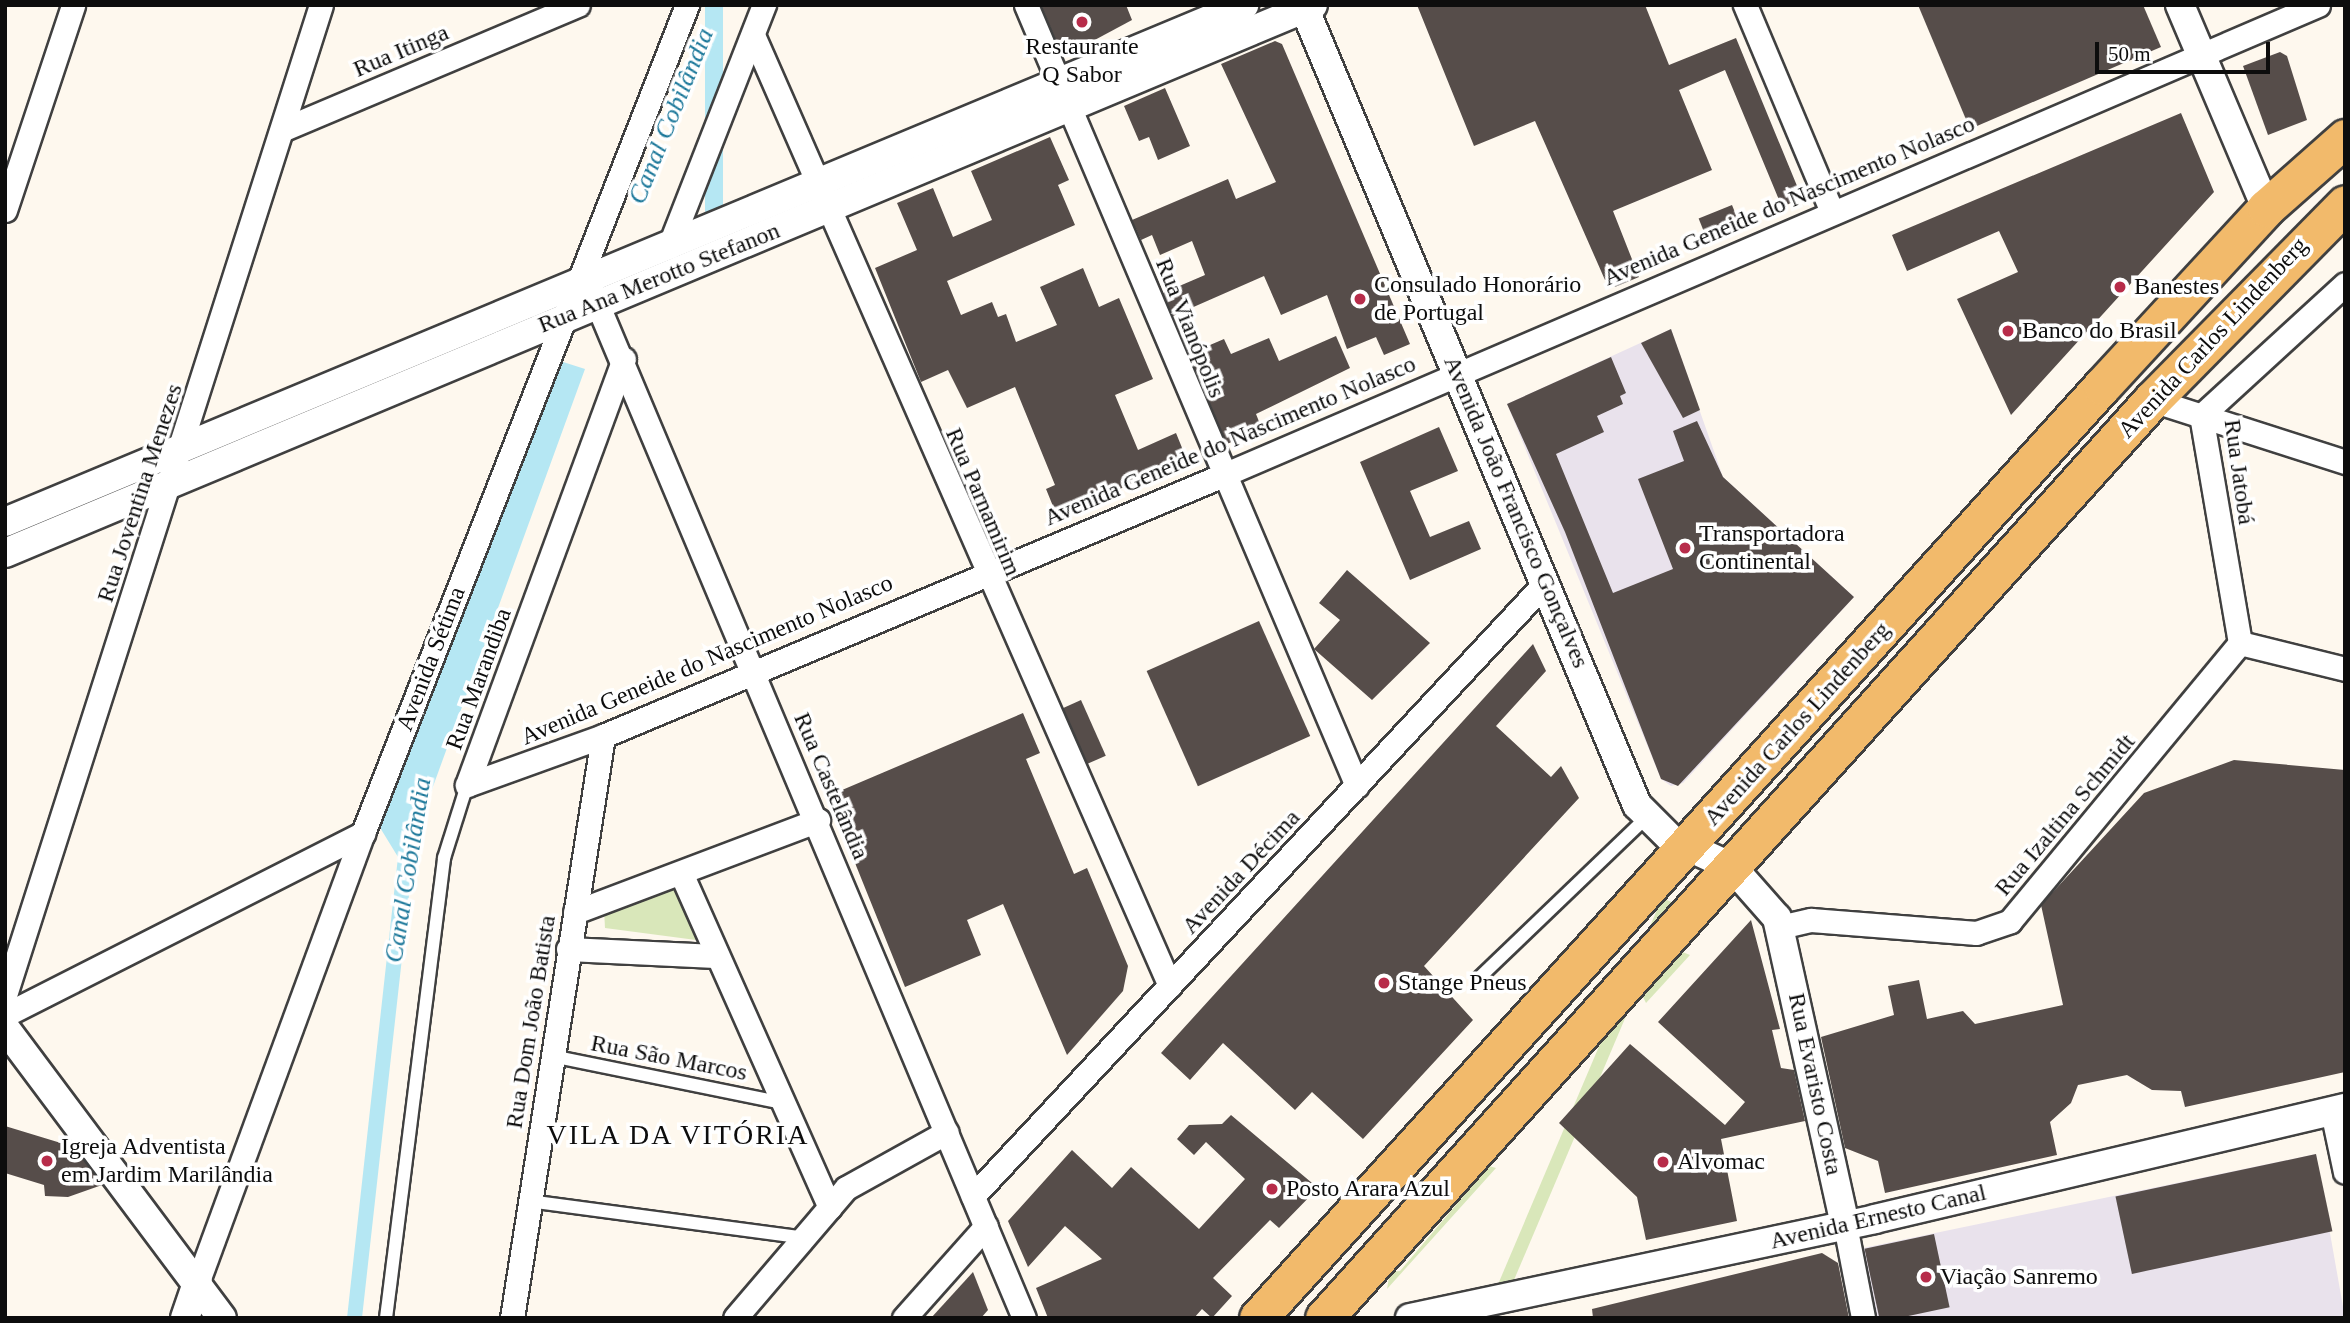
<!DOCTYPE html>
<meta charset="utf-8">
<style>
body{margin:0}
#map{position:relative;width:2350px;height:1323px;overflow:hidden;background:#fef8ee;font-family:Georgia,serif}
div>[style]{position:absolute}
.industrial>*{inset:0;background:#e9e2ec}
.green>*{inset:0;background:#d9e7ba;transform-origin:0 0}
.water>*{inset:0;background:#b5e7f3;transform-origin:0 0}
.building>*{inset:0;background:#564d4a;transform-origin:0 0}
.roads{filter:drop-shadow(2px 0 #404040) drop-shadow(-2px 0 #404040) drop-shadow(0 2px #404040) drop-shadow(0 -2px #404040)}
.service>*{height:12px;margin:-6px;padding:0 6px;transform-origin:6px;border-radius:6px;background:#fff}
.minor>*{height:23px;margin:-11.5px;padding:0 11.5px;transform-origin:11.5px;border-radius:11.5px;background:#fff}
.tertiary>*{height:28px;margin:-14px;padding:0 14px;transform-origin:14px;border-radius:14px;background:#fff}
.primary>*{height:37px;margin:-18.5px;padding:0 18.5px;transform-origin:18.5px;border-radius:18.5px;background:#f2ba6b}
.dots>*{width:19px;height:19px;translate:-50% -50%;box-sizing:border-box;border:4px solid #fff;border-radius:50%}
span{translate:-50% -50%;white-space:nowrap;text-align:center;line-height:1.15;-webkit-text-stroke:7px #fff;paint-order:stroke}
.poi-label{font-size:24px;color:#0d0d0d}
.left{translate:0 -50%;text-align:left}
.street-label{font-size:24px;color:#0d0d0d}
.water-label{font-size:26px;color:#1c789a;font-style:italic}
.quarter-label{font-size:28px;color:#0d0d0d;letter-spacing:2px}
.frame{position:absolute;inset:0;border:7px solid #0d0d0d;pointer-events:none}
.scale{position:absolute;left:2095px;top:42px;width:175px;height:32px;box-sizing:border-box;border:4px solid #0d0d0d;border-top:0;padding-left:9px;font-size:21px;line-height:24px;white-space:nowrap;color:#0d0d0d;-webkit-text-stroke:5px #fff;paint-order:stroke}
</style>
<div id="map">
<div class="industrial">
<i style="clip-path:polygon(1671px 329px,1723px 477px,1854px 597px,1683px 783px,1671px 786px,1661px 779px,1507px 404px)"></i>
<i style="clip-path:polygon(2316px 1154px,2345px 1318px,1877px 1318px,1863px 1248px)"></i>
</div>
<div class="green">
<i style="clip-path:polygon(683px 885px,696px 940px,605px 928px,604px 909px)"></i>
<i style="left:1662px;top:898px;width:13px;height:566px;rotate:23deg"></i>
<i style="clip-path:polygon(1680px 951px,1690px 955px,1646px 1003px,1641px 993px)"></i>
<i style="clip-path:polygon(1489px 1166px,1496px 1168px,1387px 1289px,1390px 1272px,1400px 1271px)"></i>
</div>
<div class="water">
<i style="left:705px;top:5px;width:18px;height:237px"></i>
<i style="clip-path:polygon(560px 361px,585px 369px,427px 803px,411px 877px,362px 1318px,347px 1318px,398px 857px,379px 826px)"></i>
</div>
<div class="building">
<i style="clip-path:polygon(1041px 5px,1126px 5px,1132px 20px,1063px 57px)"></i>
<i style="clip-path:polygon(1417px 5px,1645px 5px,1669px 65px,1736px 38px,1802px 198px,1782px 207px,1725px 70px,1679px 90px,1712px 170px,1613px 211px,1639px 277px,1615px 287px,1610px 278px,1605px 280px,1535px 121px,1474px 146px)"></i>
<i style="clip-path:polygon(1918px 5px,2143px 5px,2161px 47px,1970px 129px)"></i>
<i style="clip-path:polygon(1275px 41px,1282px 44px,1410px 344px,1384px 355px,1376px 337px,1347px 349px,1327px 295px,1281px 315px,1264px 276px,1173px 316px,1163px 293px,1205px 275px,1192px 241px,1160px 255px,1152px 235px,1141px 240px,1132px 220px,1228px 179px,1236px 199px,1276px 182px,1221px 64px)"></i>
<i style="clip-path:polygon(2280px 52px,2287px 56px,2307px 120px,2268px 135px,2243px 66px)"></i>
<i style="clip-path:polygon(1165px 88px,1190px 146px,1158px 160px,1149px 137px,1139px 141px,1124px 106px)"></i>
<i style="clip-path:polygon(2181px 113px,2214px 192px,2011px 415px,1957px 299px,2018px 272px,1999px 231px,1907px 271px,1892px 235px)"></i>
<i style="clip-path:polygon(1050px 137px,1069px 180px,1058px 185px,1075px 225px,947px 281px,961px 315px,992px 302px,998px 317px,1006px 314px,1016px 342px,1057px 325px,1040px 287px,1083px 268px,1099px 307px,1119px 298px,1153px 379px,1115px 395px,1138px 450px,1176px 433px,1187px 460px,1057px 516px,1046px 489px,1055px 485px,1015px 387px,967px 408px,948px 370px,921px 382px,875px 268px,917px 250px,897px 203px,933px 188px,953px 237px,992px 220px,971px 171px)"></i>
<i style="left:1732px;top:205px;width:22px;height:36px;rotate:68deg"></i>
<i style="clip-path:polygon(1671px 329px,1700px 410px,1683px 418px,1641px 343px)"></i>
<i style="clip-path:polygon(1336px 336px,1350px 368px,1256px 414px,1262px 429px,1227px 444px,1189px 354px,1224px 339px,1231px 354px,1269px 338px,1279px 361px)"></i>
<i style="clip-path:polygon(1611px 357px,1626px 393px,1620px 396px,1623px 404px,1597px 416px,1604px 432px,1556px 454px,1613px 593px,1673px 569px,1638px 479px,1684px 461px,1673px 431px,1697px 421px,1723px 477px,1854px 597px,1678px 786px,1661px 779px,1565px 532px,1507px 404px)"></i>
<i style="clip-path:polygon(1439px 427px,1458px 471px,1410px 491px,1430px 537px,1469px 521px,1481px 549px,1410px 580px,1360px 462px)"></i>
<i style="clip-path:polygon(1347px 570px,1430px 643px,1372px 700px,1314px 649px,1340px 620px,1319px 603px)"></i>
<i style="left:1259px;top:621px;width:126px;height:123px;rotate:66deg"></i>
<i style="clip-path:polygon(1533px 644px,1546px 671px,1496px 726px,1551px 777px,1561px 766px,1579px 798px,1424px 966px,1473px 1020px,1363px 1139px,1312px 1092px,1295px 1110px,1223px 1043px,1190px 1080px,1161px 1053px)"></i>
<i style="left:1081px;top:700px;width:61px;height:20px;rotate:66deg"></i>
<i style="clip-path:polygon(1023px 713px,1040px 753px,1026px 759px,1074px 874px,1087px 868px,1128px 966px,1123px 991px,1067px 1055px,1003px 904px,967px 920px,981px 955px,905px 987px,828px 796px)"></i>
<i style="clip-path:polygon(2234px 760px,2345px 770px,2345px 1072px,2185px 1107px,2181px 1091px,2152px 1090px,2127px 1075px,2078px 1085px,2071px 1103px,2050px 1122px,2057px 1155px,1885px 1193px,1878px 1161px,1845px 1148px,1821px 1037px,1894px 1015px,1888px 986px,1919px 980px,1927px 1019px,1963px 1011px,1975px 1024px,2063px 1005px,2041px 905px,2144px 793px)"></i>
<i style="clip-path:polygon(1751px 920px,1780px 1029px,1772px 1030px,1781px 1068px,1794px 1070px,1805px 1121px,1721px 1139px,1737px 1221px,1646px 1240px,1637px 1197px,1559px 1123px,1630px 1044px,1725px 1125px,1745px 1102px,1658px 1022px)"></i>
<i style="clip-path:polygon(1231px 1115px,1318px 1188px,1279px 1228px,1270px 1220px,1213px 1278px,1232px 1296px,1212px 1318px,1202px 1309px,1194px 1318px,1048px 1318px,1036px 1288px,1102px 1259px,1065px 1226px,1028px 1267px,1008px 1221px,1072px 1150px,1112px 1188px,1131px 1167px,1199px 1229px,1245px 1179px,1206px 1142px,1194px 1155px,1177px 1139px,1189px 1125px,1222px 1124px)"></i>
<i style="clip-path:polygon(5px 1126px,74px 1147px,102px 1185px,68px 1197px,45px 1196px,44px 1185px,5px 1173px)"></i>
<i style="left:2316px;top:1154px;width:79px;height:205px;rotate:78deg"></i>
<i style="left:1934px;top:1234px;width:75px;height:71px;rotate:78deg"></i>
<i style="clip-path:polygon(1822px 1253px,1838px 1263px,1849px 1318px,1593px 1318px,1592px 1309px)"></i>
<i style="clip-path:polygon(973px 1272px,988px 1310px,981px 1318px,931px 1318px)"></i>
</div>
<div class="roads">
<div class="service">
<i style="left:1479px;top:978px;width:231px;rotate:-43.8deg"></i>
<i style="left:552px;top:1056px;width:231px;rotate:11.5deg"></i>
<i style="left:529px;top:1201px;width:279px;rotate:7.6deg"></i>
<i style="left:386px;top:1318px;width:464px;rotate:-82.8deg"></i>
<i style="left:444px;top:858px;width:77px;rotate:-72.5deg"></i>
</div>
<div class="minor">
<i style="left:1026px;top:5px;width:848px;rotate:67.03deg"></i>
<i style="left:1745px;top:5px;width:222px;rotate:67.2deg"></i>
<i style="left:753px;top:35px;width:1038px;rotate:66.32deg"></i>
<i style="left:284px;top:129px;width:319px;rotate:-22.9deg"></i>
<i style="left:5px;top:210px;width:216px;rotate:-71.6deg"></i>
<i style="left:669px;top:247px;width:260px;rotate:-68.6deg"></i>
<i style="left:591px;top:289px;width:1116px;rotate:67.18deg"></i>
<i style="left:2152px;top:400px;width:203px;rotate:17.8deg"></i>
<i style="left:2240px;top:643px;width:230px;rotate:-99.7deg"></i>
<i style="left:2201px;top:416px;width:195px;rotate:-42.5deg"></i>
<i style="left:2240px;top:643px;width:108px;rotate:13.9deg"></i>
<i style="left:467px;top:785px;width:145px;rotate:-19.8deg"></i>
<i style="left:603px;top:736px;width:670px;rotate:-22.82deg"></i>
<i style="left:1221px;top:476px;width:1194px;rotate:-23.24deg"></i>
<i style="left:467px;top:785px;width:454px;rotate:-69.8deg"></i>
<i style="left:681px;top:873px;width:366px;rotate:66deg"></i>
<i style="left:575px;top:912px;width:260px;rotate:-20.7deg"></i>
<i style="left:1780px;top:927px;width:32px;rotate:-13deg"></i>
<i style="left:1811px;top:920px;width:166px;rotate:4.5deg"></i>
<i style="left:1976px;top:933px;width:36px;rotate:-19deg"></i>
<i style="left:2010px;top:921px;width:361px;rotate:-50.4deg"></i>
<i style="left:568px;top:949px;width:147px;rotate:2.7deg"></i>
<i style="left:5px;top:995px;width:1039px;rotate:-72.3deg"></i>
<i style="left:5px;top:1015px;width:402px;rotate:-26.9deg"></i>
<i style="left:2332px;top:1111px;width:62px;rotate:78deg"></i>
<i style="left:973px;top:1196px;width:840px;rotate:-46.98deg"></i>
<i style="left:1845px;top:1225px;width:95px;rotate:79deg"></i>
<i style="left:198px;top:1281px;width:477px;rotate:-69.8deg"></i>
<i style="left:363px;top:833px;width:889px;rotate:-68.63deg"></i>
<i style="left:512px;top:1318px;width:589px;rotate:-81.11deg"></i>
<i style="left:735px;top:1318px;width:171px;rotate:-49.5deg"></i>
<i style="left:846px;top:1188px;width:115px;rotate:-29deg"></i>
<i style="left:904px;top:1318px;width:123px;rotate:-48.3deg"></i>
</div>
<div class="tertiary">
<i style="left:1303px;top:5px;width:867px;rotate:67.34deg"></i>
<i style="left:1637px;top:805px;width:48px;rotate:45deg"></i>
<i style="left:1671px;top:839px;width:67px;rotate:24.7deg"></i>
<i style="left:1732px;top:867px;width:68px;rotate:48.6deg"></i>
<i style="left:1777px;top:918px;width:314px;rotate:77.5deg"></i>
<i style="left:2180px;top:5px;width:220px;rotate:67deg"></i>
<i style="left:5px;top:522px;width:1343px;rotate:-22.65deg"></i>
<i style="left:5px;top:553px;width:1418px;rotate:-22.73deg"></i>
<i style="left:5px;top:1028px;width:362px;rotate:53.2deg"></i>
<i style="left:185px;top:1318px;width:39px;rotate:-71deg"></i>
<i style="left:1410px;top:1318px;width:475px;rotate:-12deg"></i>
<i style="left:1875px;top:1219px;width:483px;rotate:-13.3deg"></i>
</div>
<div class="primary">
<i style="left:1258px;top:1318px;width:1257px;rotate:-47.84deg"></i>
<i style="left:2102px;top:386px;width:242px;rotate:-47.3deg"></i>
<i style="left:2266px;top:208px;width:106px;rotate:-41.5deg"></i>
<i style="left:1324px;top:1318px;width:1236px;rotate:-47.95deg"></i>
<i style="left:2152px;top:400px;width:275px;rotate:-45.4deg"></i>
</div>
</div>
<div class="dots">
<i style="left:1082px;top:22px;background:#b72c4a"></i>
<i style="left:2120px;top:287px;background:#b72c4a"></i>
<i style="left:1360px;top:299px;background:#b72c4a"></i>
<i style="left:2008px;top:331px;background:#b72c4a"></i>
<i style="left:1685px;top:548px;background:#b72c4a"></i>
<i style="left:1384px;top:983px;background:#b72c4a"></i>
<i style="left:47px;top:1161px;background:#b72c4a"></i>
<i style="left:1663px;top:1162px;background:#b72c4a"></i>
<i style="left:1272px;top:1189px;background:#b72c4a"></i>
<i style="left:1926px;top:1277px;background:#b72c4a"></i>
</div>
<div class="poi-label">
<span style="left:1082px;top:61px">Restaurante<br>Q Sabor</span>
<span class="left" style="left:1374px;top:299px">Consulado Honorário<br>de Portugal</span>
<span class="left" style="left:2134px;top:287px">Banestes</span>
<span class="left" style="left:2022px;top:331px">Banco do Brasil</span>
<span class="left" style="left:1699px;top:548px">Transportadora<br>Continental</span>
<span class="left" style="left:1398px;top:983px">Stange Pneus</span>
<span class="left" style="left:61px;top:1161px">Igreja Adventista<br>em Jardim Marilândia</span>
<span class="left" style="left:1677px;top:1162px">Alvomac</span>
<span class="left" style="left:1286px;top:1189px">Posto Arara Azul</span>
<span class="left" style="left:1940px;top:1277px">Viação Sanremo</span>
</div>
<div class="street-label">
<span style="left:401px;top:51px;rotate:-23deg">Rua Itinga</span>
<span style="left:1789px;top:201px;rotate:-23deg">Avenida Geneide do Nascimento Nolasco</span>
<span style="left:659px;top:278px;rotate:-22deg">Rua Ana Merotto Stefanon</span>
<span style="left:1190px;top:328px;rotate:68deg">Rua Vianópolis</span>
<span style="left:2213px;top:338px;rotate:-47deg">Avenida Carlos Lindenberg</span>
<span style="left:1230px;top:441px;rotate:-23deg">Avenida Geneide do Nascimento Nolasco</span>
<span style="left:2239px;top:472px;rotate:82deg">Rua Jatobá</span>
<span style="left:140px;top:493px;rotate:-72deg">Rua Joventina Menezes</span>
<span style="left:983px;top:502px;rotate:67deg">Rua Parnamirim</span>
<span style="left:1516px;top:512px;rotate:67deg">Avenida João Francisco Gonçalves</span>
<span style="left:431px;top:659px;rotate:-69deg">Avenida Sétima</span>
<span style="left:707px;top:660px;rotate:-23deg">Avenida Geneide do Nascimento Nolasco</span>
<span style="left:479px;top:679px;rotate:-70deg">Rua Marandiba</span>
<span style="left:1797px;top:724px;rotate:-48deg">Avenida Carlos Lindenberg</span>
<span style="left:831px;top:786px;rotate:67deg">Rua Castelândia</span>
<span style="left:2065px;top:815px;rotate:-50deg">Rua Izaltina Schmidt</span>
<span style="left:1241px;top:872px;rotate:-47deg">Avenida Décima</span>
<span style="left:531px;top:1022px;rotate:-81deg">Rua Dom João Batista</span>
<span style="left:669px;top:1058px;rotate:11deg">Rua São Marcos</span>
<span style="left:1815px;top:1084px;rotate:78deg">Rua Evaristo Costa</span>
<span style="left:1878px;top:1217px;rotate:-13deg">Avenida Ernesto Canal</span>
</div>
<div class="water-label">
<span style="left:671px;top:116px;rotate:-68deg">Canal Cobilândia</span>
<span style="left:408px;top:870px;rotate:-81deg">Canal Cobilândia</span>
</div>
<div class="quarter-label">
<span style="left:678px;top:1135px">VILA DA VITÓRIA</span>
</div>
<div class="frame"></div>
<div class="scale">50 m</div>
</div>
